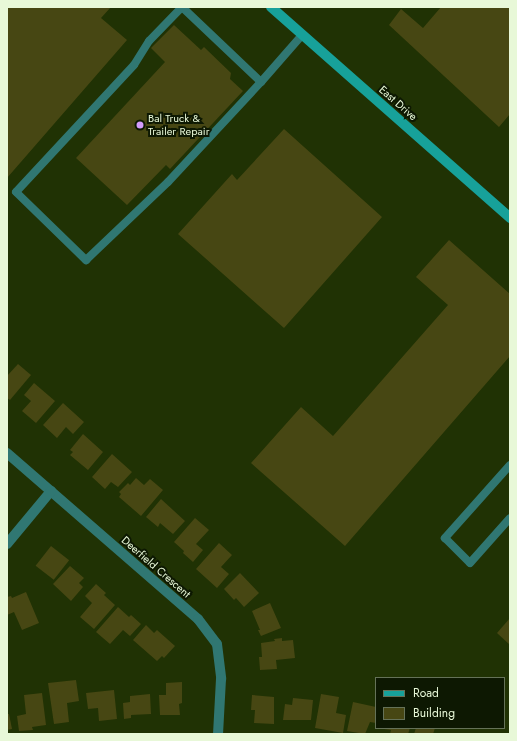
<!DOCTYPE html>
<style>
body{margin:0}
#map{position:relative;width:517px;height:741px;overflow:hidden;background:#203204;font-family:Jost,sans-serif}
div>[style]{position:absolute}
.building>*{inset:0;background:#474713;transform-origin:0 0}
.lane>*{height:8px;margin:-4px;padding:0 4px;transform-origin:4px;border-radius:4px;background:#307772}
.street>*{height:10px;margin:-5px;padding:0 5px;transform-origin:5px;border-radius:5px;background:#307772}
.secondary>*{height:10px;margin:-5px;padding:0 5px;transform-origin:5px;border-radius:5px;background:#17a19a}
.dots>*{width:11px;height:11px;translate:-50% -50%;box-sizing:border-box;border:2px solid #0d1802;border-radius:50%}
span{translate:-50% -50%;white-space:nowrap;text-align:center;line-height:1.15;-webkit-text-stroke:4px #0d1802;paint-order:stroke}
.street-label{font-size:11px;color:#e8f8d8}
.poi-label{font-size:11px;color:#e8f8d8}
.left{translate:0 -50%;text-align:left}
.frame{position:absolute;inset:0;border:8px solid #e8f8d8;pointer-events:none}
.legend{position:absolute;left:375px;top:677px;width:130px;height:52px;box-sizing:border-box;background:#0d1802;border:1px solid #657258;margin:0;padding:5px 7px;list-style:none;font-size:12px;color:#e8f8d8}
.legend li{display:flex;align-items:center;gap:8px;height:20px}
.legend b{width:20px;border:1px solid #657258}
</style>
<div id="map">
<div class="building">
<i style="clip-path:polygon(7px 7px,111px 7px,101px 18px,127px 40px,7px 178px)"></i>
<i style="clip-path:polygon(441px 7px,510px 7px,510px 114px,499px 127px,389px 25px,401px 9px,423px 28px)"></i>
<i style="clip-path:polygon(174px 25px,201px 50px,204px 47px,231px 73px,230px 79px,243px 91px,170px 169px,166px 165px,127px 205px,76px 158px,165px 62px,151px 48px)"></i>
<i style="clip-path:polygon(284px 129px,382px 217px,284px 328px,178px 234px,232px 174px,237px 180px)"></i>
<i style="clip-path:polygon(449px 240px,510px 294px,510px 356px,345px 546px,251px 463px,301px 407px,333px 436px,448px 305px,416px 277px)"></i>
<i style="clip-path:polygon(18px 364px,31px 375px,10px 400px,7px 398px,7px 376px)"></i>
<i style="clip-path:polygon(34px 383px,55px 401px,36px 423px,22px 411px,31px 401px,24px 395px)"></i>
<i style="clip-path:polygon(63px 403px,84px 422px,73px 434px,66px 427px,57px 438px,43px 425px)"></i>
<i style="clip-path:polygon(83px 434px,103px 452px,88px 470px,70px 455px,73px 452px,70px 450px)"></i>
<i style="clip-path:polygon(112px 454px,132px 472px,118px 487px,111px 482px,105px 489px,92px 477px)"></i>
<i style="clip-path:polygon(136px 478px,144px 485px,150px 479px,163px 490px,141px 516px,119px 497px,121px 494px,119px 492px,128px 483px,130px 485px)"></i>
<i style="clip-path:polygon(161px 499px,185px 521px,173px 534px,160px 523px,158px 527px,146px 517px)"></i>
<i style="clip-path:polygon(195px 518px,209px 530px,196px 544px,203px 550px,193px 562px,183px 553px,184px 551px,174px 542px)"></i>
<i style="clip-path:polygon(219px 543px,232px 555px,221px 567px,229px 574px,217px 588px,196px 569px)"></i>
<i style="left:51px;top:546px;width:23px;height:25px;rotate:38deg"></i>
<i style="clip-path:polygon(70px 566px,84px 578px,79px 583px,83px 587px,71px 601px,53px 584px)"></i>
<i style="clip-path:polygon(240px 573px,259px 593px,244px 607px,236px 598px,234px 600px,224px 589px)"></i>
<i style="clip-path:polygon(96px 584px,106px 593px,104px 595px,115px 605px,94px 629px,80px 617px,92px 603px,85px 596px)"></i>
<i style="clip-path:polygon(26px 592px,39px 623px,22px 630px,14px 612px,7px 615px,7px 597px,11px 596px,12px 598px)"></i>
<i style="clip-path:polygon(270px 603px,281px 628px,261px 636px,258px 630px,260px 630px,252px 611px)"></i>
<i style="clip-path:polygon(118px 607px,129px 617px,131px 615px,141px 624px,130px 636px,123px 630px,110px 644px,96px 632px)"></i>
<i style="clip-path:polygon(510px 618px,510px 645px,497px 633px)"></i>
<i style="clip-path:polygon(146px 625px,154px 633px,157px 630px,175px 646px,164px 658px,162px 656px,157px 661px,133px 640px)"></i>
<i style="clip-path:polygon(282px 638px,282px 641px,293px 640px,295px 658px,276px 660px,277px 669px,260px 670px,259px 657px,262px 657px,261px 643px,275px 641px,274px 639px)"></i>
<i style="clip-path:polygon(76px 680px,79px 701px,67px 703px,69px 722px,54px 724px,48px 683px)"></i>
<i style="clip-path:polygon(182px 682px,182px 703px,179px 704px,180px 715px,160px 715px,159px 695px,166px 695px,166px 683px)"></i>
<i style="clip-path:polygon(114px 690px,117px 719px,99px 721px,98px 708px,88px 709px,86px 693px)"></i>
<i style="clip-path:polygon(42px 693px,46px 725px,32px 727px,33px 730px,19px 731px,17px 716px,26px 714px,24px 695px)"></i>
<i style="clip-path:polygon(150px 694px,151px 714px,131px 715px,131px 718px,124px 719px,123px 703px,130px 702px,130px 696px)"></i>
<i style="clip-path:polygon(321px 694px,339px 697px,336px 713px,346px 715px,343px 733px,315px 728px)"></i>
<i style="clip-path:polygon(252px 695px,274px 697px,274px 724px,254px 723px,255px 710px,251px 710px)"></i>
<i style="clip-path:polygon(293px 698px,313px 700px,311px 720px,283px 720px,285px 704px,292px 705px)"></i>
<i style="clip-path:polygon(353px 702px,376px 707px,376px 723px,370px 722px,365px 734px,347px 731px)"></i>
<i style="clip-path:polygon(7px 714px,9px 714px,12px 729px,7px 730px)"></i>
<i style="clip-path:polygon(410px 728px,408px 734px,390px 734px,391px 730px,384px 729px)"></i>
<i style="clip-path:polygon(416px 728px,435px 728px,433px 734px,414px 734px)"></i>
</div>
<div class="lane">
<i style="left:182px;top:7px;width:47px;rotate:134.1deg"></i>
<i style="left:149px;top:41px;width:28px;rotate:122deg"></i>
<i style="left:134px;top:65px;width:173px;rotate:132.9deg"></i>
<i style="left:16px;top:192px;width:98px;rotate:44.2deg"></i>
<i style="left:86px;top:260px;width:113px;rotate:-43.6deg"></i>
<i style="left:168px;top:182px;width:137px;rotate:-47.1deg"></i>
<i style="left:261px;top:82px;width:62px;rotate:-48.9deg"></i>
<i style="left:182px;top:7px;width:109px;rotate:43.5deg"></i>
<i style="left:510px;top:465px;width:98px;rotate:131.7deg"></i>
<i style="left:445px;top:538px;width:35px;rotate:45deg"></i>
<i style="left:470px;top:563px;width:60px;rotate:-48.4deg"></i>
</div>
<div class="street">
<i style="left:7px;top:453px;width:253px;rotate:41deg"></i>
<i style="left:198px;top:619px;width:31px;rotate:53deg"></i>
<i style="left:217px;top:644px;width:35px;rotate:83deg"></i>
<i style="left:221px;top:679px;width:55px;rotate:93.1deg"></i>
<i style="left:7px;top:544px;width:69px;rotate:-50.3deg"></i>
</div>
<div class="secondary">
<i style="left:271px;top:7px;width:319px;rotate:41.4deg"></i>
</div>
<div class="dots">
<i style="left:140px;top:125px;background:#d39cfc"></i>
</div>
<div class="street-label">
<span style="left:398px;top:103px;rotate:41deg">East Drive</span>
<span style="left:156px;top:567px;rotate:41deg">Deerfield Crescent</span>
</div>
<div class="poi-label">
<span class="left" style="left:148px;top:125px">Bal Truck &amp;<br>Trailer Repair</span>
</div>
<div class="frame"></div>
<ul class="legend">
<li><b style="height:5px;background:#17a19a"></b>Road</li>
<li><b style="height:11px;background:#474713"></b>Building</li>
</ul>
</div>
